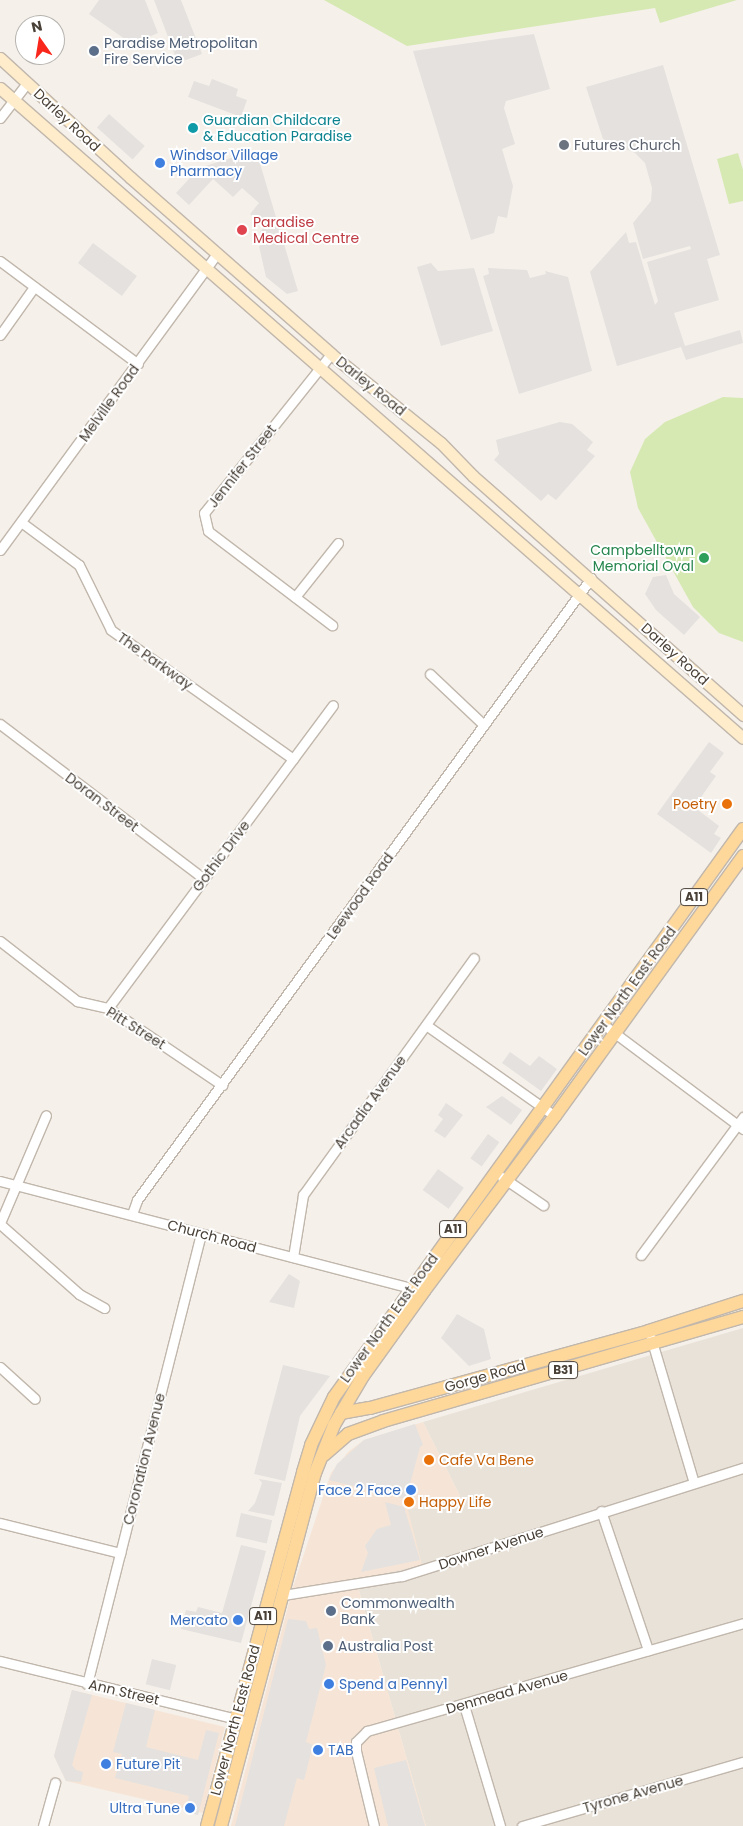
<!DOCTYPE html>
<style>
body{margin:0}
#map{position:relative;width:743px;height:1826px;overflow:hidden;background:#f5f0ea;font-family:Poppins,sans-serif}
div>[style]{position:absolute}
.residential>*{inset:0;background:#e9e2d8}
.commercial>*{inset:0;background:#f6e5d6}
.green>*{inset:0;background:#d6e9b3}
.parking>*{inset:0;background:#e4e1de;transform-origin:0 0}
.roads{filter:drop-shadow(1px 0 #c1b7ac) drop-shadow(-1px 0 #c1b7ac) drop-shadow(0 1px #c1b7ac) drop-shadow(0 -1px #c1b7ac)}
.minor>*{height:9px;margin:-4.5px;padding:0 4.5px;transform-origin:4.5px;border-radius:4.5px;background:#fff}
.secondary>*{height:11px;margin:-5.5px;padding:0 5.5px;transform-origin:5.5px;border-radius:5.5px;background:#feecca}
.primary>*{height:12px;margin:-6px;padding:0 6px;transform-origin:6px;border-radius:6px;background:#fed79a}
.dots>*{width:14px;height:14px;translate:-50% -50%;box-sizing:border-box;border:2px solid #fff;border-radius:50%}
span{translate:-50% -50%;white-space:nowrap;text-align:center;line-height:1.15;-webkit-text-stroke:4px #fff;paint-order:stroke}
.shield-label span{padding:1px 4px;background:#fff;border:1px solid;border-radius:4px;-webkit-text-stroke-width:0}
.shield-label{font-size:12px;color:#494138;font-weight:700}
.service-label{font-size:14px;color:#4e5e75}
.left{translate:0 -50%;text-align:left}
.street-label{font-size:14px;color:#494138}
.culture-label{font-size:14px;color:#0d838f}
.worship-label{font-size:14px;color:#5b616d}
.shop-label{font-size:14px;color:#366cbe}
.right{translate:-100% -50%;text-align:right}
.health-label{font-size:14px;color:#be3a42}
.leisure-label{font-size:14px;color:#27864d}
.food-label{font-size:14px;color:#c56008}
.north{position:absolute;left:15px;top:15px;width:50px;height:50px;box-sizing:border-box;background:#fff;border:1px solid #b6b3af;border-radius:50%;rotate:347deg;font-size:14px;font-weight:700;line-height:20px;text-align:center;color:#494138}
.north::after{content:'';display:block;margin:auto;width:18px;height:22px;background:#f9261c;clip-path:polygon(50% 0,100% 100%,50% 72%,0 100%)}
</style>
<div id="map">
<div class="residential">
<i style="clip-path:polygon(743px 1328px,743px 1826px,426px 1826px,356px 1580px,408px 1510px,460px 1496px,423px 1422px)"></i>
</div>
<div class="commercial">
<i style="clip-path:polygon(423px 1422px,460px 1496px,408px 1510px,422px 1565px,356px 1580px,426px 1826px,231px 1826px,293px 1587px,331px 1473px,348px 1452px,364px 1440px)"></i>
<i style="clip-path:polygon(72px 1690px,225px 1727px,203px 1813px,66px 1781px,54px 1756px)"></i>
</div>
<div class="green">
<i style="clip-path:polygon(324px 0,737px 0,660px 23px,655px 8px,407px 46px)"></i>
<i style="clip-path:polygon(738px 153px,743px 170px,743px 201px,729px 204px,717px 159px)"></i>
<i style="clip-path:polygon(723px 397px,743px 398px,743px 642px,719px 633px,693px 607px,638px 508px,630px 472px,645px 439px,665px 422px)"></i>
</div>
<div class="parking">
<i style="clip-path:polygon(99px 0,145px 0,158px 33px,132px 44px,89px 14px)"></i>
<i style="clip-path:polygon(154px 0,181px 0,202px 54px,178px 63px)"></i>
<i style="clip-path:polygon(534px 34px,550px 89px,506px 101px,504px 108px,515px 144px,502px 149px,513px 186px,507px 218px,498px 216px,494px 233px,471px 240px,413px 51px)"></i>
<i style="clip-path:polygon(663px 65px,720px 255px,707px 259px,719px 300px,674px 313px,685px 346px,740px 330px,743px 343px,686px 360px,681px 347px,617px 366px,590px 272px,626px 232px,629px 243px,636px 242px,655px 305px,658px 301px,647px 262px,691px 249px,690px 246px,643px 259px,633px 223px,651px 201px,652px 188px,645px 163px,635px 153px,603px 139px,586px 87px)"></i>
<i style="clip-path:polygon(212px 79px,238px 89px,236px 96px,247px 100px,241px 117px,188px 97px,194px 81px,209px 86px)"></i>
<i style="left:109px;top:114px;width:48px;height:18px;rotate:42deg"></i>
<i style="clip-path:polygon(256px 150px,298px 291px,287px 294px,266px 277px,259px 246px,267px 238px,260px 232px,264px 227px,250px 214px,259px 203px,242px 188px,233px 197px,213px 179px,189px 205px,176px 193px,199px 168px)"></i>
<i style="left:93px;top:243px;width:55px;height:25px;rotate:37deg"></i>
<i style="clip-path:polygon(431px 263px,438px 271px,474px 268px,493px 331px,441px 346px,417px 267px)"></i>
<i style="clip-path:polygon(488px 268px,527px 270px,530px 278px,546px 274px,545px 271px,568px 277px,592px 371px,519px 394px,483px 276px,489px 274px)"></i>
<i style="clip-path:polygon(560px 422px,572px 424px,593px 442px,587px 450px,595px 456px,556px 500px,548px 494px,541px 501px,494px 460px,499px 454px,496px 440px)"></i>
<i style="clip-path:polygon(666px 575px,674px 594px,700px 617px,684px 635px,656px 610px,645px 594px,653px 577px)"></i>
<i style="clip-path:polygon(709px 742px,724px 753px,710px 772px,716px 776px,694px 807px,719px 826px,714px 834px,721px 838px,711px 853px,657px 814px)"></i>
<i style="clip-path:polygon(510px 1052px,530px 1066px,539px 1056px,557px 1069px,541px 1091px,502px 1063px)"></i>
<i style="clip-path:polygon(502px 1096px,522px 1110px,511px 1125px,486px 1107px)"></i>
<i style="clip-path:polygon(446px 1103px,463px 1115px,445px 1138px,434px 1131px,443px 1119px,438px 1115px)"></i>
<i style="left:488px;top:1134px;width:14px;height:30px;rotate:36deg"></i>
<i style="left:438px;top:1169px;width:32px;height:26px;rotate:36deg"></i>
<i style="clip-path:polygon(289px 1274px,300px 1281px,294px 1308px,269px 1302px)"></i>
<i style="clip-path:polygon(457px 1314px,484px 1329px,491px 1359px,469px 1366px,441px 1338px)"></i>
<i style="clip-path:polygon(283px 1365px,330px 1376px,300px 1416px,285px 1481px,254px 1474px)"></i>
<i style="clip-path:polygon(415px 1424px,423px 1445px,420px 1447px,406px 1499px,329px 1480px,337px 1464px,364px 1440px)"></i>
<i style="clip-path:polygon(259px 1479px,282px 1483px,274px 1516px,248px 1511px,255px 1503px,262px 1483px)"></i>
<i style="clip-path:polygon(385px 1502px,404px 1507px,420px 1560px,361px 1572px,368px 1553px,365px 1546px,377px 1529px,391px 1525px)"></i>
<i style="left:241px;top:1513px;width:32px;height:24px;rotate:13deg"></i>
<i style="clip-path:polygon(241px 1545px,266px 1551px,241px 1643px,181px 1629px,186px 1610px,196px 1612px,198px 1607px,222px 1613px)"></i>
<i style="clip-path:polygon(288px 1619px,306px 1621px,309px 1629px,317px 1628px,326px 1665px,306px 1742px,313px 1745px,304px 1780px,297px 1778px,284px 1826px,235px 1826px)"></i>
<i style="left:152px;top:1659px;width:25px;height:26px;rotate:14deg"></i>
<i style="clip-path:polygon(72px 1690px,92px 1695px,72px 1765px,76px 1770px,83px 1772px,81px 1782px,66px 1781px,54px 1756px)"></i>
<i style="clip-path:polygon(126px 1703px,155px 1710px,146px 1747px,198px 1760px,206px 1730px,219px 1733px,198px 1815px,185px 1812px,189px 1796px,115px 1778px,122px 1754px,113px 1752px)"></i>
<i style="clip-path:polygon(406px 1760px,425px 1826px,388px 1826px,374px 1768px)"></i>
</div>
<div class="roads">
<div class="minor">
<i style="left:0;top:118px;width:44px;rotate:-52.4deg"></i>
<i style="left:0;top:261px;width:172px;rotate:36.7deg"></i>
<i style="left:0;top:335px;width:59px;rotate:-54.7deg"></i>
<i style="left:331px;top:354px;width:203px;rotate:128.6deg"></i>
<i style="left:204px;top:513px;width:18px;rotate:77deg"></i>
<i style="left:208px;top:531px;width:156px;rotate:37.2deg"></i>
<i style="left:21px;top:522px;width:72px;rotate:36.6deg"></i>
<i style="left:79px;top:565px;width:72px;rotate:63.8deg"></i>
<i style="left:111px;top:630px;width:223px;rotate:35.3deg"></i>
<i style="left:0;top:550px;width:367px;rotate:-53.8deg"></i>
<i style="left:295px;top:597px;width:69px;rotate:-51.5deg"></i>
<i style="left:430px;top:674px;width:74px;rotate:43.4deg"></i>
<i style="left:0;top:724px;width:256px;rotate:37.2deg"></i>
<i style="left:0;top:941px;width:98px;rotate:37.9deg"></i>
<i style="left:77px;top:1001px;width:32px;rotate:13deg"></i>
<i style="left:108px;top:1008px;width:138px;rotate:34deg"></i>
<i style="left:108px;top:1008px;width:377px;rotate:-53.4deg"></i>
<i style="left:426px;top:1025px;width:158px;rotate:35.2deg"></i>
<i style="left:604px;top:1025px;width:174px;rotate:36.8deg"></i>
<i style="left:502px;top:1177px;width:50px;rotate:34.3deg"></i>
<i style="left:0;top:1181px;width:430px;rotate:14.6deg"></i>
<i style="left:132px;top:1214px;width:15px;rotate:-70deg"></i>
<i style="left:137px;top:1200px;width:770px;rotate:-53.87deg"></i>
<i style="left:0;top:1223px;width:117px;rotate:-66.9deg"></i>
<i style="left:0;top:1224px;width:106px;rotate:41.5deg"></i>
<i style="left:79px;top:1294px;width:29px;rotate:29deg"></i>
<i style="left:641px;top:1255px;width:172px;rotate:-53.5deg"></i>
<i style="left:293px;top:1257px;width:63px;rotate:-80.8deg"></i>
<i style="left:303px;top:1195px;width:292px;rotate:-54.2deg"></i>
<i style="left:651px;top:1338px;width:151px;rotate:73.5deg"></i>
<i style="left:0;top:1367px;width:47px;rotate:42.4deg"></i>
<i style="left:601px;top:1511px;width:147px;rotate:71.3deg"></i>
<i style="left:0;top:1523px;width:124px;rotate:14deg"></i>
<i style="left:283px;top:1595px;width:121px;rotate:-9.1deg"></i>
<i style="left:402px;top:1576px;width:358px;rotate:-17.6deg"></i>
<i style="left:0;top:1661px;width:247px;rotate:13.8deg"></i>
<i style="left:87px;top:1684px;width:464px;rotate:-75.8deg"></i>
<i style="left:464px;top:1705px;width:126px;rotate:73.4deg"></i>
<i style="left:43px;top:1826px;width:45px;rotate:-74.4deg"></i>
<i style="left:374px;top:1826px;width:77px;rotate:-103.5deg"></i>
<i style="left:356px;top:1751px;width:9px;rotate:-90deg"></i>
<i style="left:356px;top:1742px;width:16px;rotate:-45deg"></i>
<i style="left:367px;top:1731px;width:391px;rotate:-16deg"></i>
<i style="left:522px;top:1826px;width:230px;rotate:-16.2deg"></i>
</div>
<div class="secondary">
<i style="left:0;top:58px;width:178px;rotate:42.5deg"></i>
<i style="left:131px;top:178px;width:266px;rotate:41.3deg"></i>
<i style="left:331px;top:354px;width:141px;rotate:39deg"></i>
<i style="left:441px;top:443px;width:46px;rotate:45.9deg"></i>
<i style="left:473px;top:476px;width:361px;rotate:41.5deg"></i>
<i style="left:0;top:88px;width:987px;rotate:41.18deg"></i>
</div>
<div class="primary">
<i style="left:341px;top:1413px;width:29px;rotate:-10deg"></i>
<i style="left:370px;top:1408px;width:289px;rotate:-15.4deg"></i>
<i style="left:649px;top:1331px;width:99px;rotate:-17.7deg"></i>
<i style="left:324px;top:1455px;width:32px;rotate:-41deg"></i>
<i style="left:348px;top:1434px;width:37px;rotate:-20deg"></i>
<i style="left:383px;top:1421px;width:375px;rotate:-16.1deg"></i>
<i style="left:207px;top:1826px;width:367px;rotate:-74.8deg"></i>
<i style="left:303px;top:1472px;width:28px;rotate:-73deg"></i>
<i style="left:311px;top:1445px;width:53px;rotate:-64.4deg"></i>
<i style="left:334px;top:1397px;width:700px;rotate:-54.24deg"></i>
<i style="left:221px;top:1826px;width:365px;rotate:-75.1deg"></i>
<i style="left:315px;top:1473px;width:52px;rotate:-68.4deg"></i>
<i style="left:334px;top:1425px;width:57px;rotate:-59.4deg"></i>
<i style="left:363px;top:1376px;width:105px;rotate:-54.3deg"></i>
<i style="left:424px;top:1291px;width:219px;rotate:-53.2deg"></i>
<i style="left:555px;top:1116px;width:321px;rotate:-54.1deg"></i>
</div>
</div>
<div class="dots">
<i style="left:94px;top:51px;background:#5c6f8a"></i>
<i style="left:193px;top:128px;background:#0f9aa8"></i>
<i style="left:564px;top:145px;background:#6b7280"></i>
<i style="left:160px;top:163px;background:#3f7fe0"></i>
<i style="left:242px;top:230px;background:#e0444e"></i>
<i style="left:704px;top:558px;background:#2e9e5b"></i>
<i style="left:727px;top:804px;background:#e8710a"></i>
<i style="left:429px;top:1460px;background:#e8710a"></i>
<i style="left:411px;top:1490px;background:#3f7fe0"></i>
<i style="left:409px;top:1502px;background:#e8710a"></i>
<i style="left:331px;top:1611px;background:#5c6f8a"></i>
<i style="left:238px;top:1620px;background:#3f7fe0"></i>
<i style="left:328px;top:1646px;background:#5c6f8a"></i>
<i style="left:329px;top:1684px;background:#3f7fe0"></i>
<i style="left:318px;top:1750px;background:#3f7fe0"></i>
<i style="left:106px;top:1764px;background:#3f7fe0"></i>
<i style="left:190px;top:1808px;background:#3f7fe0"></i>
</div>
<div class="shield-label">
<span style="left:694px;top:897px">A11</span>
<span style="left:453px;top:1229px">A11</span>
<span style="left:563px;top:1370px">B31</span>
<span style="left:263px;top:1616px">A11</span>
</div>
<div class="service-label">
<span class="left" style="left:104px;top:51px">Paradise Metropolitan<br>Fire Service</span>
<span class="left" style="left:341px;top:1611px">Commonwealth<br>Bank</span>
<span class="left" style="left:338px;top:1646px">Australia Post</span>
</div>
<div class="street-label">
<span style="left:67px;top:120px;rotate:43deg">Darley Road</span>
<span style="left:371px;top:386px;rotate:39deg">Darley Road</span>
<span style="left:109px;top:403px;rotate:-54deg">Melville Road</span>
<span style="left:242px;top:466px;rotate:-52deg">Jennifer Street</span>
<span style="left:675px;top:654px;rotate:42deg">Darley Road</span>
<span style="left:155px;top:661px;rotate:35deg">The Parkway</span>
<span style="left:102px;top:802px;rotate:37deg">Doran Street</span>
<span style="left:221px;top:856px;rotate:-53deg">Gothic Drive</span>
<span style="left:360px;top:896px;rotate:-54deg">Leewood Road</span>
<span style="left:627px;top:991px;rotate:-54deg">Lower North East Road</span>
<span style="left:136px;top:1028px;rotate:32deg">Pitt Street</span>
<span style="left:370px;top:1102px;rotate:-54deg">Arcadia Avenue</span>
<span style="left:212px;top:1236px;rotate:15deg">Church Road</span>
<span style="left:389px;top:1318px;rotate:-54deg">Lower North East Road</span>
<span style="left:485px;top:1376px;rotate:-16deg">Gorge Road</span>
<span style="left:144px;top:1459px;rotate:-76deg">Coronation Avenue</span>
<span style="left:491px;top:1548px;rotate:-18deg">Downer Avenue</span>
<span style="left:124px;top:1692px;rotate:13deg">Ann Street</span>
<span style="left:507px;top:1692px;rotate:-16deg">Denmead Avenue</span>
<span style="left:235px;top:1720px;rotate:-75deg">Lower North East Road</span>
<span style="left:633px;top:1794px;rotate:-16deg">Tyrone Avenue</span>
</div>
<div class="culture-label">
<span class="left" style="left:203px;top:128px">Guardian Childcare<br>&amp; Education Paradise</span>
</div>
<div class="worship-label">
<span class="left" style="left:574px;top:145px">Futures Church</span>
</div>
<div class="shop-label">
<span class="left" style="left:170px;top:163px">Windsor Village<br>Pharmacy</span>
<span class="right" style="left:401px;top:1490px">Face 2 Face</span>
<span class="right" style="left:228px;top:1620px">Mercato</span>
<span class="left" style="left:339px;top:1684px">Spend a Penny1</span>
<span class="left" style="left:328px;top:1750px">TAB</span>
<span class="left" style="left:116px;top:1764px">Future Pit</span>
<span class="right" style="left:180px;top:1808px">Ultra Tune</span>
</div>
<div class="health-label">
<span class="left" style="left:253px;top:230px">Paradise<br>Medical Centre</span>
</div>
<div class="leisure-label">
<span class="right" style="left:694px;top:558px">Campbelltown<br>Memorial Oval</span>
</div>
<div class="food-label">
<span class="right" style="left:717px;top:804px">Poetry</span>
<span class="left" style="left:439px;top:1460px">Cafe Va Bene</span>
<span class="left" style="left:419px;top:1502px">Happy Life</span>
</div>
<div class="north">N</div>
</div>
